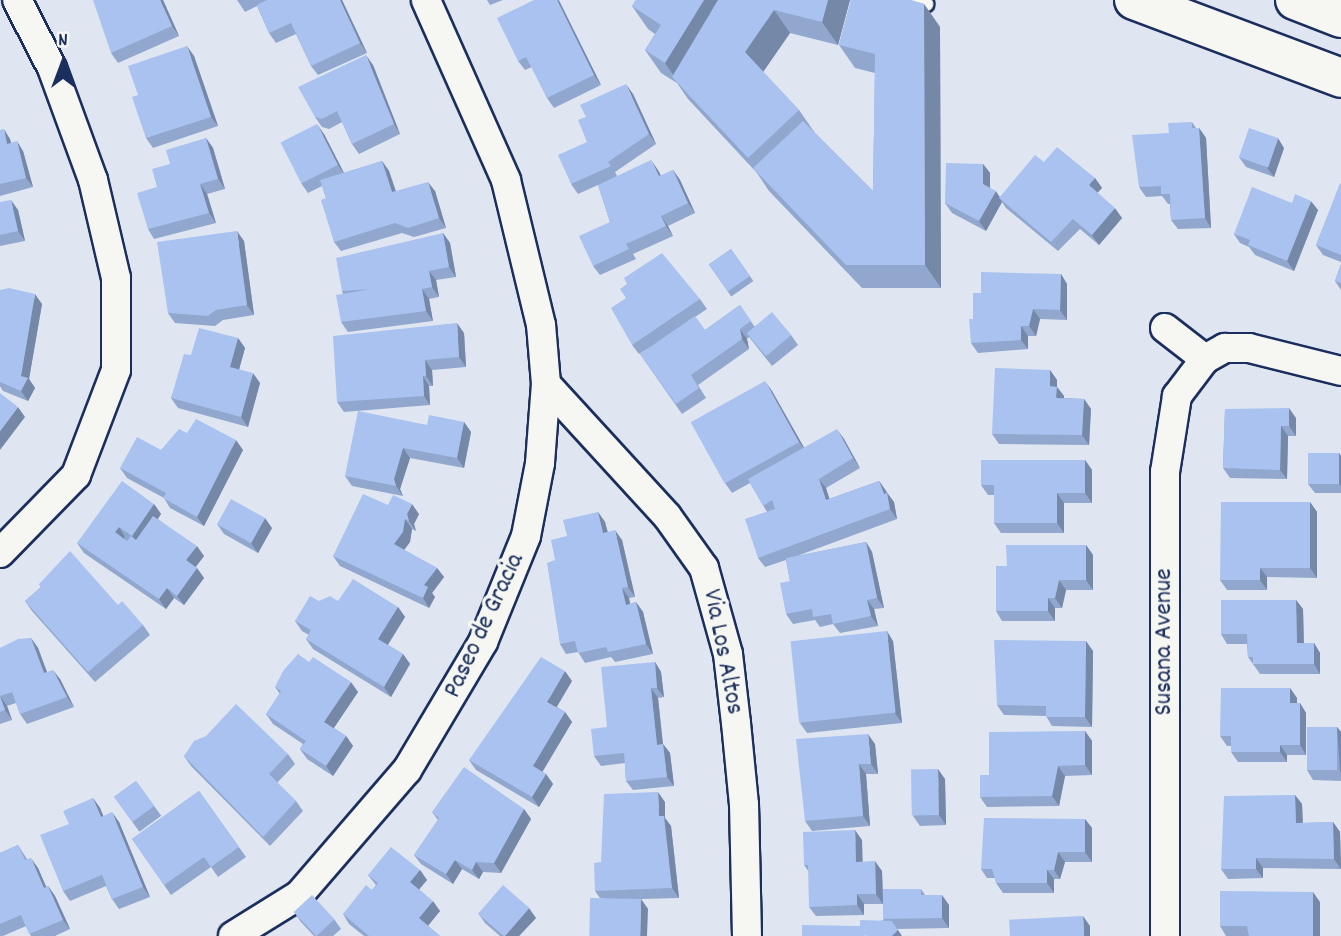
<!DOCTYPE html>
<style>
body{margin:0}
#map{position:relative;width:1341px;height:936px;overflow:hidden;background:#dfe6f1;font-family:Dekko,sans-serif}
div>[style]{position:absolute}
.roads{filter:drop-shadow(2px 0 #1b2f5e) drop-shadow(-2px 0 #1b2f5e) drop-shadow(0 2px #1b2f5e) drop-shadow(0 -2px #1b2f5e)}
.service>*{height:14px;margin:-7px;padding:0 7px;transform-origin:7px;border-radius:7px;background:#f6f6f2}
.minor>*{height:28px;margin:-14px;padding:0 14px;transform-origin:14px;border-radius:14px;background:#f6f6f2}
.trunk>*{height:38px;margin:-19px;padding:0 19px;transform-origin:19px;border-radius:19px;background:#f6f6f2}
.wall>*{inset:0;background:#91a7ce;transform-origin:0 0}
.shaded-wall>*{inset:0;background:#7688a8}
.building>*{inset:0;background:#a9c2f0;transform-origin:0 0}
span{translate:-50% -50%;white-space:nowrap;text-align:center;line-height:1.15;-webkit-text-stroke:7px #f6f6f2;paint-order:stroke}
.street-label{font-size:26px;color:#1b2f5e}
.north{position:absolute;left:28px;top:28px;width:70px;height:70px;-webkit-text-stroke:5px #f6f6f2;paint-order:stroke;rotate:0deg;font-size:19px;font-weight:700;line-height:28px;text-align:center;color:#1b2f5e}
.north::after{content:'';display:block;margin:auto;width:24px;height:32px;background:#1b2f5e;clip-path:polygon(50% 0,100% 100%,50% 72%,0 100%)}
</style>
<div id="map">
<div class="roads">
<div class="service">
<i style="left:913px;top:0;width:14px;rotate:17deg"></i>
</div>
<div class="minor">
<i style="left:1165px;top:328px;width:51px;rotate:37.8deg"></i>
<i style="left:1205px;top:359px;width:23px;rotate:-29deg"></i>
<i style="left:1225px;top:348px;width:24px"></i>
<i style="left:1249px;top:348px;width:95px;rotate:14deg"></i>
<i style="left:546px;top:384px;width:179px;rotate:47.5deg"></i>
<i style="left:667px;top:516px;width:64px;rotate:54.6deg"></i>
<i style="left:704px;top:568px;width:89px;rotate:74.4deg"></i>
<i style="left:728px;top:654px;width:69px;rotate:83.4deg"></i>
<i style="left:736px;top:723px;width:81px;rotate:84.4deg"></i>
<i style="left:744px;top:804px;width:132px;rotate:88.7deg"></i>
<i style="left:0;top:553px;width:109px;rotate:-45.7deg"></i>
<i style="left:76px;top:475px;width:112px;rotate:-69.1deg"></i>
<i style="left:116px;top:370px;width:92px;rotate:-90deg"></i>
<i style="left:116px;top:278px;width:101px;rotate:-103.2deg"></i>
<i style="left:93px;top:180px;width:119px;rotate:-110.1deg"></i>
<i style="left:52px;top:68px;width:76px;rotate:-117.2deg"></i>
<i style="left:233px;top:936px;width:78px;rotate:-31.8deg"></i>
<i style="left:299px;top:895px;width:165px;rotate:-49.2deg"></i>
<i style="left:407px;top:770px;width:149px;rotate:-59.3deg"></i>
<i style="left:483px;top:642px;width:114px;rotate:-67.9deg"></i>
<i style="left:526px;top:536px;width:74px;rotate:-79.1deg"></i>
<i style="left:540px;top:463px;width:79px;rotate:-85.7deg"></i>
<i style="left:546px;top:384px;width:59px;rotate:-94.8deg"></i>
<i style="left:541px;top:325px;width:149px;rotate:-103.6deg"></i>
<i style="left:506px;top:180px;width:197px;rotate:-114deg"></i>
<i style="left:1165px;top:936px;width:464px;rotate:-90deg"></i>
<i style="left:1165px;top:472px;width:77px;rotate:-81deg"></i>
<i style="left:1177px;top:396px;width:46px;rotate:-52.9deg"></i>
</div>
<div class="trunk">
<i style="left:1134px;top:0;width:221px;rotate:20.6deg"></i>
<i style="left:1295px;top:0;width:49px;rotate:21.4deg"></i>
</div>
</div>
<div class="wall">
<i style="clip-path:polygon(163px 0,179px 36px,118px 63px,111px 53px)"></i>
<i style="clip-path:polygon(237px 0,342px 0,367px 53px,318px 75px,311px 66px,296px 34px,276px 43px,269px 33px,257px 6px,245px 12px)"></i>
<i style="clip-path:polygon(487px 0,503px 0,490px 5px)"></i>
<i style="clip-path:polygon(534px 0,559px 0,601px 85px,554px 108px,547px 98px,532px 67px,525px 70px,518px 61px)"></i>
<i style="clip-path:polygon(evenodd,636px 0,910px 0,924px 4px,940px 27px,941px 288px,862px 288px,769px 191px,757px 173px,688px 99px,677px 83px,661px 73px,645px 50px,655px 34px,648px 29px,632px 6px,636px 0,850px 0,851px 1px,839px 45px,855px 68px,875px 73px,873px 191px,815px 133px,799px 110px,763px 72px,790px 33px,838px 45px,850px 0)"></i>
<i style="clip-path:polygon(194px 56px,218px 126px,153px 148px,146px 138px,138px 95px)"></i>
<i style="clip-path:polygon(373px 65px,400px 134px,359px 154px,352px 144px,342px 122px,329px 129px,322px 127px,315px 117px)"></i>
<i style="clip-path:polygon(633px 94px,656px 144px,615px 172px,617px 176px,658px 170px,661px 176px,673px 170px,680px 180px,695px 213px,668px 226px,673px 236px,633px 254px,636px 259px,600px 275px,593px 266px,610px 222px,598px 185px,578px 194px,571px 184px,587px 142px)"></i>
<i style="clip-path:polygon(1192px 122px,1196px 128px,1199px 128px,1206px 138px,1211px 228px,1178px 229px,1171px 220px,1170px 204px,1168px 204px,1162px 196px,1146px 197px,1139px 187px,1169px 133px)"></i>
<i style="clip-path:polygon(0 130px,10px 139px,11px 143px,23px 151px,33px 187px,0 196px)"></i>
<i style="clip-path:polygon(324px 134px,344px 173px,382px 161px,389px 171px,396px 191px,435px 191px,446px 228px,414px 237px,402px 233px,341px 251px,334px 242px,326px 198px,322px 186px,308px 193px,301px 183px)"></i>
<i style="clip-path:polygon(206px 138px,213px 148px,225px 189px,207px 194px,216px 223px,154px 239px,148px 229px,157px 187px,170px 164px)"></i>
<i style="clip-path:polygon(1284px 148px,1274px 177px,1246px 167px,1239px 157px)"></i>
<i style="clip-path:polygon(1044px 162px,1095px 178px,1102px 188px,1097px 193px,1122px 218px,1099px 245px,1080px 229px,1058px 251px,1006px 208px,1002px 202px,986px 231px,952px 213px,945px 203px,983px 164px,990px 173px,990px 188px,1000px 197px)"></i>
<i style="clip-path:polygon(1341px 184px,1341px 262px,1323px 255px,1316px 245px)"></i>
<i style="clip-path:polygon(0 202px,18px 210px,25px 241px,0 246px)"></i>
<i style="clip-path:polygon(1292px 203px,1318px 210px,1294px 271px,1255px 255px,1249px 247px,1240px 243px,1234px 234px)"></i>
<i style="clip-path:polygon(443px 233px,450px 243px,456px 277px,436px 280px,439px 297px,429px 299px,433px 321px,348px 332px,341px 322px,343px 294px,342px 291px)"></i>
<i style="clip-path:polygon(244px 241px,254px 315px,223px 320px,215px 326px,175px 323px,168px 313px)"></i>
<i style="left:731px;top:249px;width:39px;height:27px;rotate:55deg"></i>
<i style="clip-path:polygon(1341px 264px,1341px 290px,1335px 281px)"></i>
<i style="clip-path:polygon(1061px 274px,1067px 284px,1067px 320px,1040px 319px,1036px 336px,1028px 336px,1028px 349px,978px 353px,971px 343px,973px 319px,981px 293px)"></i>
<i style="clip-path:polygon(627px 284px,700px 299px,707px 309px,695px 317px,705px 330px,740px 305px,754px 326px,791px 335px,798px 345px,772px 366px,749px 337px,747px 339px,749px 349px,698px 385px,706px 398px,682px 414px,640px 354px,655px 344px,639px 354px,632px 345px,626px 298px)"></i>
<i style="clip-path:polygon(0 290px,42px 304px,29px 379px,35px 388px,28px 401px,3px 391px,0 386px)"></i>
<i style="clip-path:polygon(464px 333px,466px 367px,432px 370px,433px 386px,429px 386px,430px 405px,344px 412px,337px 402px)"></i>
<i style="clip-path:polygon(238px 338px,245px 348px,239px 369px,260px 383px,248px 427px,178px 408px,171px 398px,191px 355px)"></i>
<i style="clip-path:polygon(1050px 370px,1057px 380px,1057px 387px,1064px 396px,1064px 398px,1084px 399px,1091px 409px,1089px 445px,999px 444px,992px 434px)"></i>
<i style="clip-path:polygon(772px 391px,804px 448px,844px 439px,860px 468px,826px 488px,829px 499px,879px 481px,894px 502px,897px 519px,797px 556px,866px 542px,872px 552px,884px 608px,874px 609px,878px 626px,840px 633px,833px 624px,820px 627px,815px 620px,793px 624px,786px 614px,790px 581px,786px 560px,765px 567px,758px 558px,767px 512px,750px 483px,732px 493px,725px 483px)"></i>
<i style="clip-path:polygon(1225px 409px,1296px 418px,1296px 436px,1288px 436px,1287px 479px,1230px 478px,1223px 468px)"></i>
<i style="clip-path:polygon(464px 422px,471px 432px,464px 468px,410px 458px,400px 489px,403px 496px,352px 486px,345px 476px,427px 425px)"></i>
<i style="clip-path:polygon(187px 433px,243px 450px,204px 526px,170px 508px,164px 498px,127px 478px,120px 468px,161px 450px)"></i>
<i style="clip-path:polygon(1339px 453px,1341px 456px,1341px 493px,1315px 493px,1308px 484px)"></i>
<i style="clip-path:polygon(1085px 460px,1092px 470px,1092px 503px,1064px 503px,1064px 533px,1001px 533px,994px 523px,994px 495px,988px 495px,981px 485px)"></i>
<i style="clip-path:polygon(1310px 502px,1317px 512px,1317px 578px,1267px 577px,1267px 590px,1227px 590px,1220px 580px)"></i>
<i style="clip-path:polygon(154px 504px,161px 514px,158px 519px,204px 556px,196px 567px,204px 578px,184px 605px,174px 598px,166px 609px,84px 553px,77px 543px)"></i>
<i style="clip-path:polygon(388px 505px,419px 514px,414px 524px,416px 531px,412px 529px,410px 542px,404px 550px,437px 568px,444px 577px,432px 593px,435px 597px,429px 608px,340px 566px,333px 556px)"></i>
<i style="clip-path:polygon(598px 512px,605px 522px,608px 532px,622px 540px,635px 597px,629px 598px,630px 604px,636px 602px,643px 612px,653px 654px,615px 662px,611px 657px,585px 663px,578px 652px,566px 654px,560px 644px,555px 560px,567px 536px)"></i>
<i style="clip-path:polygon(217px 524px,272px 528px,258px 553px,224px 534px)"></i>
<i style="clip-path:polygon(1086px 545px,1093px 555px,1093px 590px,1066px 590px,1062px 608px,1055px 608px,1055px 621px,1002px 621px,996px 611px,1007px 566px)"></i>
<i style="clip-path:polygon(39px 584px,118px 605px,143px 625px,150px 635px,95px 682px,32px 611px,25px 601px,41px 587px)"></i>
<i style="clip-path:polygon(1296px 600px,1303px 609px,1304px 643px,1314px 643px,1320px 653px,1320px 674px,1260px 674px,1248px 657px,1247px 644px,1227px 644px,1221px 634px)"></i>
<i style="clip-path:polygon(319px 601px,338px 601px,398px 607px,405px 617px,388px 645px,403px 654px,410px 664px,391px 697px,313px 649px,306px 639px,309px 635px,302px 631px,295px 621px)"></i>
<i style="clip-path:polygon(31px 638px,38px 648px,47px 672px,60px 679px,74px 707px,27px 724px,20px 714px,16px 703px,7px 706px,12px 720px,0 724px,0 648px)"></i>
<i style="clip-path:polygon(893px 641px,902px 723px,807px 733px,800px 723px)"></i>
<i style="clip-path:polygon(1093px 651px,1092px 727px,1052px 726px,1046px 716px,1004px 715px,997px 705px)"></i>
<i style="clip-path:polygon(655px 662px,661px 672px,664px 697px,658px 698px,663px 744px,670px 753px,674px 786px,633px 790px,626px 781px,625px 763px,601px 766px,594px 756px,607px 727px)"></i>
<i style="clip-path:polygon(572px 681px,557px 707px,565px 712px,572px 722px,542px 772px,546px 774px,553px 784px,539px 807px,476px 770px,469px 760px)"></i>
<i style="clip-path:polygon(275px 687px,358px 692px,334px 728px,346px 736px,353px 746px,333px 776px,307px 759px,300px 749px,303px 744px,273px 724px,266px 714px,280px 694px)"></i>
<i style="clip-path:polygon(1290px 688px,1297px 698px,1297px 703px,1300px 703px,1306px 713px,1306px 755px,1287px 755px,1287px 762px,1238px 762px,1231px 752px,1231px 746px,1227px 746px,1220px 736px)"></i>
<i style="clip-path:polygon(1337px 727px,1341px 732px,1341px 781px,1313px 780px,1307px 770px)"></i>
<i style="clip-path:polygon(1085px 731px,1092px 741px,1092px 775px,1065px 776px,1059px 806px,987px 807px,980px 797px)"></i>
<i style="clip-path:polygon(875px 744px,878px 774px,866px 774px,870px 826px,812px 831px,805px 821px)"></i>
<i style="clip-path:polygon(288px 754px,295px 764px,277px 783px,296px 801px,303px 811px,270px 846px,191px 766px,184px 756px)"></i>
<i style="clip-path:polygon(945px 779px,946px 825px,920px 826px,913px 816px)"></i>
<i style="left:136px;top:781px;width:43px;height:27px;rotate:54deg"></i>
<i style="clip-path:polygon(199px 791px,246px 857px,218px 877px,211px 867px,171px 895px,132px 839px)"></i>
<i style="clip-path:polygon(1295px 795px,1302px 804px,1303px 823px,1333px 822px,1340px 832px,1341px 869px,1263px 868px,1263px 878px,1228px 879px,1221px 869px)"></i>
<i style="clip-path:polygon(93px 798px,100px 808px,103px 816px,119px 822px,150px 897px,119px 909px,112px 899px,106px 886px,70px 901px,63px 891px,69px 824px)"></i>
<i style="clip-path:polygon(665px 802px,665px 818px,671px 826px,679px 898px,641px 899px,648px 909px,600px 898px,595px 891px,601px 862px)"></i>
<i style="clip-path:polygon(524px 809px,531px 819px,501px 873px,483px 872px,479px 879px,462px 869px,453px 884px,421px 864px,414px 855px,438px 820px,432px 812px)"></i>
<i style="clip-path:polygon(1085px 819px,1092px 828px,1092px 862px,1065px 862px,1060px 879px,1054px 879px,1054px 893px,1003px 893px,996px 883px,995px 878px,987px 878px,981px 869px)"></i>
<i style="clip-path:polygon(862px 840px,862px 862px,882px 871px,883px 897px,921px 889px,925px 895px,949px 905px,949px 928px,897px 929px,860px 926px,884px 920px,883px 919px,883px 904px,864px 904px,864px 915px,816px 916px,809px 907px,809px 872px,804px 865px)"></i>
<i style="clip-path:polygon(18px 845px,27px 859px,38px 868px,46px 887px,48px 886px,55px 896px,70px 929px,55px 936px,31px 936px,26px 926px,3px 936px,0 936px,0 853px)"></i>
<i style="clip-path:polygon(420px 870px,427px 880px,419px 889px,440px 911px,428px 926px,440px 936px,364px 936px,349px 924px,343px 914px,372px 890px,376px 885px,368px 875px)"></i>
<i style="clip-path:polygon(1320px 902px,1320px 936px,1226px 936px,1220px 926px)"></i>
<i style="clip-path:polygon(294px 912px,334px 919px,341px 929px,333px 936px,314px 936px,301px 922px)"></i>
<i style="clip-path:polygon(478px 913px,536px 918px,519px 936px,500px 936px,485px 923px)"></i>
</div>
<div class="shaded-wall">
<i style="clip-path:polygon(160px 0,163px 0,179px 36px,172px 26px)"></i>
<i style="clip-path:polygon(340px 0,342px 0,367px 53px,360px 43px)"></i>
<i style="clip-path:polygon(557px 0,559px 1px,601px 85px,594px 75px)"></i>
<i style="clip-path:polygon(704px 0,734px 0,681px 86px,665px 63px)"></i>
<i style="clip-path:polygon(828px 0,850px 0,838px 45px,822px 22px)"></i>
<i style="clip-path:polygon(924px 4px,940px 27px,941px 288px,925px 265px)"></i>
<i style="clip-path:polygon(774px 10px,790px 33px,761px 75px,745px 52px)"></i>
<i style="clip-path:polygon(187px 46px,194px 56px,218px 126px,211px 117px)"></i>
<i style="clip-path:polygon(366px 55px,373px 65px,400px 134px,394px 124px)"></i>
<i style="clip-path:polygon(626px 84px,633px 94px,656px 144px,649px 134px)"></i>
<i style="clip-path:polygon(317px 124px,324px 134px,345px 175px,338px 165px)"></i>
<i style="clip-path:polygon(1199px 128px,1206px 138px,1211px 228px,1205px 218px)"></i>
<i style="clip-path:polygon(4px 129px,10px 139px,14px 154px,7px 144px)"></i>
<i style="clip-path:polygon(206px 138px,213px 148px,225px 189px,218px 179px)"></i>
<i style="clip-path:polygon(1278px 138px,1284px 148px,1274px 177px,1267px 168px)"></i>
<i style="clip-path:polygon(17px 141px,23px 151px,33px 187px,26px 178px)"></i>
<i style="clip-path:polygon(651px 160px,658px 170px,666px 186px,659px 176px)"></i>
<i style="clip-path:polygon(382px 161px,389px 171px,399px 202px,392px 192px)"></i>
<i style="clip-path:polygon(983px 164px,990px 173px,990px 194px,983px 184px)"></i>
<i style="clip-path:polygon(673px 170px,680px 180px,695px 213px,688px 203px)"></i>
<i style="clip-path:polygon(1095px 178px,1102px 188px,1095px 195px,1089px 185px)"></i>
<i style="clip-path:polygon(428px 182px,435px 191px,446px 228px,439px 218px)"></i>
<i style="clip-path:polygon(200px 184px,207px 194px,216px 223px,209px 213px)"></i>
<i style="clip-path:polygon(996px 191px,1002px 201px,999px 198px,1002px 202px,986px 231px,979px 221px)"></i>
<i style="clip-path:polygon(11px 200px,18px 210px,25px 241px,18px 231px)"></i>
<i style="clip-path:polygon(1311px 201px,1318px 210px,1294px 271px,1287px 261px)"></i>
<i style="clip-path:polygon(1115px 208px,1122px 218px,1099px 245px,1092px 235px)"></i>
<i style="clip-path:polygon(661px 216px,668px 226px,673px 236px,666px 226px)"></i>
<i style="clip-path:polygon(237px 231px,244px 241px,254px 315px,247px 305px)"></i>
<i style="clip-path:polygon(443px 233px,450px 243px,456px 277px,449px 267px)"></i>
<i style="clip-path:polygon(429px 271px,436px 280px,439px 297px,432px 287px)"></i>
<i style="clip-path:polygon(1061px 274px,1067px 284px,1067px 320px,1060px 310px)"></i>
<i style="clip-path:polygon(422px 289px,429px 299px,433px 321px,426px 311px)"></i>
<i style="clip-path:polygon(35px 294px,42px 304px,29px 379px,35px 388px,28px 401px,21px 391px,21px 376px)"></i>
<i style="clip-path:polygon(1033px 309px,1040px 319px,1036px 336px,1029px 326px)"></i>
<i style="clip-path:polygon(457px 323px,464px 333px,466px 367px,459px 357px)"></i>
<i style="clip-path:polygon(1021px 326px,1028px 336px,1028px 349px,1021px 340px)"></i>
<i style="clip-path:polygon(740px 329px,747px 339px,749px 349px,742px 339px)"></i>
<i style="clip-path:polygon(238px 338px,245px 348px,237px 377px,230px 367px)"></i>
<i style="clip-path:polygon(425px 360px,432px 370px,433px 386px,426px 376px)"></i>
<i style="clip-path:polygon(1050px 370px,1057px 380px,1057px 387px,1064px 396px,1063px 408px,1050px 386px)"></i>
<i style="clip-path:polygon(253px 373px,260px 383px,248px 427px,241px 417px)"></i>
<i style="clip-path:polygon(423px 376px,429px 386px,430px 405px,424px 396px)"></i>
<i style="clip-path:polygon(765px 381px,772px 391px,806px 451px,799px 442px)"></i>
<i style="clip-path:polygon(1084px 399px,1091px 409px,1089px 445px,1082px 435px)"></i>
<i style="clip-path:polygon(18px 407px,25px 417px,0 450px,0 431px)"></i>
<i style="clip-path:polygon(1289px 408px,1296px 418px,1296px 436px,1289px 426px)"></i>
<i style="clip-path:polygon(464px 422px,471px 432px,464px 468px,457px 458px)"></i>
<i style="clip-path:polygon(1281px 426px,1288px 436px,1287px 479px,1280px 470px)"></i>
<i style="clip-path:polygon(837px 429px,844px 439px,860px 468px,853px 458px)"></i>
<i style="clip-path:polygon(236px 440px,243px 450px,204px 526px,197px 517px)"></i>
<i style="clip-path:polygon(403px 448px,410px 458px,400px 489px,403px 496px,396px 486px,394px 479px)"></i>
<i style="clip-path:polygon(1339px 453px,1341px 456px,1341px 486px,1339px 484px)"></i>
<i style="clip-path:polygon(1085px 460px,1092px 470px,1092px 503px,1085px 493px)"></i>
<i style="clip-path:polygon(819px 479px,826px 488px,833px 510px,826px 500px)"></i>
<i style="clip-path:polygon(879px 481px,886px 491px,888px 498px,887px 493px,894px 502px,897px 519px,890px 509px)"></i>
<i style="clip-path:polygon(1057px 493px,1064px 503px,1064px 533px,1057px 523px)"></i>
<i style="clip-path:polygon(1310px 502px,1317px 512px,1317px 578px,1310px 568px)"></i>
<i style="clip-path:polygon(154px 504px,161px 514px,139px 546px,132px 536px)"></i>
<i style="clip-path:polygon(412px 504px,419px 514px,414px 524px,416px 531px,409px 521px,407px 514px)"></i>
<i style="clip-path:polygon(598px 512px,605px 522px,610px 543px,603px 533px)"></i>
<i style="clip-path:polygon(265px 518px,272px 528px,258px 553px,251px 543px)"></i>
<i style="clip-path:polygon(405px 519px,412px 529px,410px 542px,401px 554px,394px 544px)"></i>
<i style="clip-path:polygon(119px 527px,125px 537px,122px 542px,115px 532px)"></i>
<i style="clip-path:polygon(615px 530px,622px 540px,635px 597px,628px 587px)"></i>
<i style="clip-path:polygon(866px 542px,872px 552px,884px 608px,877px 598px)"></i>
<i style="clip-path:polygon(1086px 545px,1093px 555px,1093px 590px,1086px 580px)"></i>
<i style="clip-path:polygon(197px 546px,204px 556px,193px 570px,186px 560px)"></i>
<i style="clip-path:polygon(197px 568px,204px 578px,184px 605px,177px 596px)"></i>
<i style="clip-path:polygon(437px 568px,444px 577px,432px 593px,435px 597px,429px 608px,423px 598px,424px 585px)"></i>
<i style="clip-path:polygon(1260px 568px,1267px 577px,1267px 590px,1260px 580px)"></i>
<i style="clip-path:polygon(1059px 580px,1066px 590px,1062px 608px,1055px 598px)"></i>
<i style="clip-path:polygon(167px 588px,174px 598px,166px 609px,159px 599px)"></i>
<i style="clip-path:polygon(622px 588px,629px 598px,632px 614px,626px 605px)"></i>
<i style="clip-path:polygon(1048px 598px,1055px 608px,1055px 621px,1048px 611px)"></i>
<i style="clip-path:polygon(867px 600px,874px 609px,878px 626px,871px 616px)"></i>
<i style="clip-path:polygon(1296px 600px,1303px 609px,1304px 653px,1297px 643px)"></i>
<i style="clip-path:polygon(636px 602px,643px 612px,653px 654px,646px 644px)"></i>
<i style="clip-path:polygon(398px 607px,405px 617px,385px 649px,378px 639px)"></i>
<i style="clip-path:polygon(887px 631px,893px 641px,902px 723px,895px 713px)"></i>
<i style="clip-path:polygon(31px 638px,38px 648px,51px 683px,44px 673px)"></i>
<i style="clip-path:polygon(1086px 641px,1093px 651px,1092px 727px,1085px 717px)"></i>
<i style="clip-path:polygon(1314px 643px,1320px 653px,1320px 674px,1314px 664px)"></i>
<i style="clip-path:polygon(403px 654px,410px 664px,391px 697px,384px 687px)"></i>
<i style="clip-path:polygon(655px 662px,661px 672px,664px 697px,657px 688px)"></i>
<i style="clip-path:polygon(53px 670px,60px 679px,74px 707px,67px 697px)"></i>
<i style="clip-path:polygon(565px 671px,572px 681px,554px 711px,547px 702px)"></i>
<i style="clip-path:polygon(351px 682px,358px 692px,331px 732px,324px 722px)"></i>
<i style="clip-path:polygon(651px 688px,658px 698px,664px 755px,657px 745px)"></i>
<i style="clip-path:polygon(1290px 688px,1297px 698px,1297px 713px,1290px 703px)"></i>
<i style="clip-path:polygon(0 696px,7px 706px,12px 720px,5px 710px)"></i>
<i style="clip-path:polygon(1300px 703px,1306px 713px,1306px 755px,1300px 745px)"></i>
<i style="clip-path:polygon(565px 712px,572px 722px,540px 776px,533px 766px)"></i>
<i style="clip-path:polygon(1337px 727px,1341px 732px,1341px 773px,1340px 771px)"></i>
<i style="clip-path:polygon(1085px 731px,1092px 741px,1092px 775px,1085px 765px)"></i>
<i style="clip-path:polygon(868px 734px,875px 744px,878px 774px,871px 764px)"></i>
<i style="clip-path:polygon(346px 736px,353px 746px,333px 776px,326px 766px)"></i>
<i style="clip-path:polygon(663px 744px,670px 753px,674px 786px,667px 777px)"></i>
<i style="clip-path:polygon(1280px 745px,1287px 755px,1287px 762px,1280px 752px)"></i>
<i style="clip-path:polygon(859px 764px,866px 774px,870px 826px,863px 816px)"></i>
<i style="clip-path:polygon(1058px 766px,1065px 776px,1059px 806px,1052px 796px)"></i>
<i style="clip-path:polygon(938px 769px,945px 779px,946px 825px,939px 815px)"></i>
<i style="clip-path:polygon(546px 774px,553px 784px,539px 807px,532px 797px)"></i>
<i style="clip-path:polygon(658px 792px,665px 802px,665px 818px,671px 826px,679px 898px,672px 888px,659px 816px)"></i>
<i style="clip-path:polygon(1295px 795px,1302px 804px,1303px 833px,1296px 823px)"></i>
<i style="clip-path:polygon(93px 798px,100px 808px,108px 827px,101px 817px)"></i>
<i style="clip-path:polygon(524px 809px,531px 819px,501px 873px,494px 863px)"></i>
<i style="clip-path:polygon(112px 812px,119px 822px,150px 897px,143px 887px)"></i>
<i style="clip-path:polygon(1085px 819px,1092px 828px,1092px 862px,1085px 852px)"></i>
<i style="clip-path:polygon(1333px 822px,1340px 832px,1341px 869px,1334px 859px)"></i>
<i style="clip-path:polygon(855px 830px,862px 840px,863px 872px,856px 862px)"></i>
<i style="clip-path:polygon(1058px 852px,1065px 862px,1060px 879px,1054px 870px)"></i>
<i style="clip-path:polygon(31px 858px,38px 868px,51px 898px,44px 888px)"></i>
<i style="clip-path:polygon(1256px 858px,1263px 868px,1263px 878px,1256px 869px)"></i>
<i style="clip-path:polygon(455px 860px,462px 869px,453px 884px,446px 874px)"></i>
<i style="clip-path:polygon(875px 861px,882px 871px,883px 904px,876px 894px)"></i>
<i style="clip-path:polygon(476px 862px,483px 872px,479px 879px,472px 870px)"></i>
<i style="clip-path:polygon(420px 870px,427px 880px,417px 892px,410px 882px)"></i>
<i style="clip-path:polygon(1047px 870px,1054px 879px,1054px 893px,1047px 883px)"></i>
<i style="clip-path:polygon(48px 886px,55px 896px,70px 929px,63px 920px)"></i>
<i style="clip-path:polygon(1313px 892px,1320px 902px,1320px 936px,1313px 936px)"></i>
<i style="clip-path:polygon(857px 894px,864px 904px,864px 915px,857px 905px)"></i>
<i style="clip-path:polygon(942px 895px,949px 905px,949px 928px,942px 918px)"></i>
<i style="clip-path:polygon(641px 899px,648px 909px,647px 936px,640px 936px)"></i>
<i style="clip-path:polygon(433px 901px,440px 911px,426px 928px,419px 918px)"></i>
<i style="clip-path:polygon(529px 908px,536px 918px,519px 936px,504px 936px,503px 935px)"></i>
<i style="clip-path:polygon(1083px 916px,1090px 926px,1090px 936px,1084px 936px)"></i>
<i style="clip-path:polygon(892px 921px,902px 936px,892px 936px)"></i>
</div>
<div class="building">
<i style="clip-path:polygon(93px 0,160px 0,172px 26px,111px 53px)"></i>
<i style="clip-path:polygon(267px 0,340px 0,360px 43px,311px 66px,291px 23px,269px 33px,257px 5px)"></i>
<i style="clip-path:polygon(534px 0,557px 0,594px 75px,547px 98px,526px 57px,518px 61px,497px 18px)"></i>
<i style="clip-path:polygon(636px 0,704px 0,665px 63px,645px 50px,661px 25px,632px 6px)"></i>
<i style="clip-path:polygon(718px 0,828px 0,822px 22px,774px 10px,745px 52px,799px 110px,748px 158px,672px 77px)"></i>
<i style="clip-path:polygon(851px 0,910px 0,924px 4px,925px 265px,846px 265px,753px 168px,803px 121px,873px 191px,875px 54px,839px 45px)"></i>
<i style="clip-path:polygon(187px 46px,211px 117px,146px 138px,132px 97px,138px 95px,128px 66px)"></i>
<i style="clip-path:polygon(366px 55px,394px 124px,352px 144px,337px 111px,322px 119px,315px 117px,298px 87px)"></i>
<i style="clip-path:polygon(626px 84px,649px 134px,608px 162px,611px 166px,571px 184px,558px 155px,587px 142px,578px 120px,586px 117px,580px 105px)"></i>
<i style="clip-path:polygon(1192px 122px,1192px 128px,1199px 128px,1205px 218px,1171px 220px,1170px 194px,1161px 194px,1161px 186px,1139px 187px,1132px 135px,1169px 133px,1168px 123px)"></i>
<i style="left:317px;top:124px;width:46px;height:41px;rotate:63deg"></i>
<i style="left:1249px;top:128px;width:31px;height:31px;rotate:19deg"></i>
<i style="clip-path:polygon(4px 129px,7px 144px,17px 141px,26px 178px,0 184px,0 130px)"></i>
<i style="clip-path:polygon(206px 138px,218px 179px,200px 184px,209px 213px,148px 229px,137px 193px,157px 187px,152px 169px,170px 164px,166px 150px)"></i>
<i style="clip-path:polygon(1057px 147px,1095px 178px,1089px 185px,1115px 208px,1092px 235px,1073px 219px,1051px 242px,999px 198px,1035px 155px,1044px 162px)"></i>
<i style="clip-path:polygon(651px 160px,659px 176px,673px 170px,688px 203px,661px 216px,666px 226px,626px 244px,629px 249px,593px 266px,579px 236px,610px 222px,598px 185px)"></i>
<i style="clip-path:polygon(382px 161px,392px 192px,428px 182px,439px 218px,408px 228px,395px 223px,334px 242px,321px 200px,326px 198px,320px 180px)"></i>
<i style="clip-path:polygon(946px 163px,983px 164px,983px 184px,996px 191px,979px 221px,945px 203px)"></i>
<i style="clip-path:polygon(1340px 183px,1341px 184px,1341px 255px,1316px 245px)"></i>
<i style="clip-path:polygon(1252px 187px,1292px 203px,1295px 194px,1311px 201px,1287px 261px,1248px 245px,1250px 240px,1234px 234px)"></i>
<i style="clip-path:polygon(11px 200px,18px 231px,0 235px,0 202px)"></i>
<i style="clip-path:polygon(237px 231px,247px 305px,216px 310px,208px 316px,168px 313px,157px 242px)"></i>
<i style="clip-path:polygon(443px 233px,449px 267px,429px 271px,432px 287px,422px 289px,426px 311px,341px 322px,336px 295px,371px 289px,342px 291px,336px 258px)"></i>
<i style="left:731px;top:249px;width:33px;height:27px;rotate:55deg"></i>
<i style="clip-path:polygon(662px 253px,700px 299px,632px 345px,611px 308px,626px 298px,620px 289px,627px 284px,624px 278px)"></i>
<i style="clip-path:polygon(1341px 264px,1341px 283px,1335px 281px)"></i>
<i style="clip-path:polygon(981px 272px,1061px 274px,1060px 310px,1033px 309px,1029px 326px,1021px 326px,1021px 340px,971px 343px,969px 319px,973px 319px,973px 293px,981px 293px)"></i>
<i style="clip-path:polygon(9px 288px,35px 294px,21px 376px,28px 378px,21px 391px,0 382px,0 290px)"></i>
<i style="clip-path:polygon(740px 305px,751px 321px,740px 329px,742px 339px,691px 375px,699px 388px,676px 404px,640px 354px,695px 316px,705px 330px)"></i>
<i style="left:772px;top:312px;width:30px;height:33px;rotate:50deg"></i>
<i style="clip-path:polygon(457px 323px,459px 357px,425px 360px,426px 376px,423px 376px,424px 396px,337px 402px,333px 336px)"></i>
<i style="clip-path:polygon(199px 328px,238px 338px,230px 367px,253px 373px,241px 417px,171px 398px,184px 354px,191px 355px)"></i>
<i style="clip-path:polygon(995px 368px,1050px 370px,1050px 386px,1057px 387px,1056px 398px,1084px 399px,1082px 435px,992px 434px)"></i>
<i style="left:765px;top:381px;width:70px;height:85px;rotate:61deg"></i>
<i style="clip-path:polygon(0 393px,18px 407px,0 431px)"></i>
<i style="clip-path:polygon(1289px 408px,1289px 426px,1281px 426px,1280px 470px,1223px 468px,1225px 409px)"></i>
<i style="clip-path:polygon(358px 411px,427px 425px,429px 415px,464px 422px,457px 458px,403px 448px,394px 479px,396px 486px,345px 476px)"></i>
<i style="clip-path:polygon(196px 419px,236px 440px,197px 517px,163px 498px,166px 493px,120px 468px,137px 437px,161px 450px,179px 429px,187px 433px)"></i>
<i style="clip-path:polygon(837px 429px,853px 458px,819px 479px,826px 500px,879px 481px,884px 494px,887px 493px,890px 509px,758px 558px,745px 519px,775px 509px,772px 500px,763px 506px,748px 479px)"></i>
<i style="left:1308px;top:453px;width:31px;height:31px"></i>
<i style="clip-path:polygon(981px 460px,1085px 460px,1085px 493px,1057px 493px,1057px 523px,994px 523px,994px 485px,981px 485px)"></i>
<i style="clip-path:polygon(122px 481px,154px 504px,132px 536px,119px 527px,115px 532px,127px 541px,131px 536px,136px 540px,153px 516px,197px 546px,186px 560px,197px 568px,177px 596px,167px 588px,159px 599px,77px 543px)"></i>
<i style="clip-path:polygon(363px 494px,388px 505px,393px 495px,412px 504px,407px 514px,409px 521px,405px 519px,403px 532px,394px 544px,437px 568px,424px 585px,428px 587px,423px 598px,333px 556px)"></i>
<i style="left:231px;top:499px;width:39px;height:29px;rotate:29deg"></i>
<i style="clip-path:polygon(1221px 502px,1310px 502px,1310px 568px,1260px 568px,1260px 580px,1220px 580px)"></i>
<i style="clip-path:polygon(598px 512px,603px 533px,615px 530px,628px 587px,622px 588px,626px 605px,636px 602px,646px 644px,608px 652px,606px 647px,578px 653px,575px 641px,560px 644px,547px 563px,555px 560px,551px 540px,567px 536px,563px 520px)"></i>
<i style="clip-path:polygon(866px 542px,877px 598px,867px 600px,871px 616px,833px 624px,831px 614px,813px 617px,812px 609px,786px 614px,780px 583px,790px 581px,786px 558px)"></i>
<i style="clip-path:polygon(1006px 545px,1086px 545px,1086px 580px,1059px 580px,1055px 598px,1048px 598px,1048px 611px,996px 611px,996px 566px,1007px 566px)"></i>
<i style="clip-path:polygon(70px 551px,118px 605px,122px 601px,143px 625px,88px 672px,25px 601px,41px 587px,39px 584px)"></i>
<i style="clip-path:polygon(353px 579px,398px 607px,378px 639px,403px 654px,384px 687px,306px 639px,311px 630px,295px 621px,310px 596px,319px 601px,330px 596px,338px 601px)"></i>
<i style="clip-path:polygon(1221px 600px,1296px 600px,1297px 643px,1314px 643px,1314px 664px,1253px 664px,1253px 657px,1248px 657px,1247px 634px,1221px 634px)"></i>
<i style="left:887px;top:631px;width:82px;height:97px;rotate:84deg"></i>
<i style="clip-path:polygon(31px 638px,44px 673px,53px 670px,67px 697px,20px 714px,12px 692px,0 696px,5px 710px,0 712px,0 648px,18px 639px)"></i>
<i style="clip-path:polygon(994px 640px,1086px 641px,1085px 717px,1046px 717px,1046px 706px,997px 705px)"></i>
<i style="clip-path:polygon(298px 654px,309px 662px,313px 657px,351px 682px,324px 722px,346px 736px,326px 766px,300px 749px,306px 741px,266px 714px,281px 691px,275px 687px,283px 671px)"></i>
<i style="clip-path:polygon(541px 657px,565px 671px,547px 702px,565px 712px,533px 766px,546px 774px,532px 797px,469px 760px)"></i>
<i style="clip-path:polygon(655px 662px,657px 688px,651px 688px,657px 745px,663px 744px,667px 777px,626px 781px,624px 753px,594px 756px,591px 729px,607px 727px,601px 667px)"></i>
<i style="clip-path:polygon(1221px 688px,1290px 688px,1290px 703px,1300px 703px,1300px 745px,1280px 745px,1280px 752px,1231px 752px,1231px 736px,1220px 736px)"></i>
<i style="clip-path:polygon(236px 704px,288px 754px,269px 774px,296px 801px,263px 837px,184px 756px,194px 741px,206px 736px)"></i>
<i style="left:1307px;top:727px;width:30px;height:43px"></i>
<i style="clip-path:polygon(1085px 731px,1085px 765px,1058px 766px,1052px 796px,980px 797px,980px 775px,989px 775px,989px 732px)"></i>
<i style="clip-path:polygon(868px 734px,871px 764px,859px 764px,863px 816px,805px 821px,796px 739px)"></i>
<i style="clip-path:polygon(464px 767px,524px 809px,494px 863px,476px 862px,472px 870px,455px 860px,446px 874px,414px 855px,439px 818px,432px 812px)"></i>
<i style="left:938px;top:769px;width:46px;height:27px;rotate:89deg"></i>
<i style="left:136px;top:781px;width:31px;height:27px;rotate:54deg"></i>
<i style="clip-path:polygon(199px 791px,239px 847px,211px 867px,204px 857px,164px 885px,132px 839px)"></i>
<i style="clip-path:polygon(658px 792px,659px 816px,664px 816px,672px 888px,595px 891px,594px 863px,601px 862px,604px 794px)"></i>
<i style="clip-path:polygon(1295px 795px,1296px 823px,1333px 822px,1334px 859px,1256px 858px,1256px 869px,1221px 869px,1224px 796px)"></i>
<i style="clip-path:polygon(93px 798px,101px 817px,112px 812px,143px 887px,112px 899px,102px 875px,63px 891px,40px 835px,69px 824px,63px 811px)"></i>
<i style="clip-path:polygon(984px 818px,1085px 819px,1085px 852px,1058px 852px,1054px 870px,1047px 870px,1047px 883px,996px 883px,992px 869px,981px 869px)"></i>
<i style="clip-path:polygon(855px 830px,856px 862px,875px 861px,876px 894px,857px 894px,857px 905px,809px 907px,808px 865px,804px 865px,803px 832px)"></i>
<i style="clip-path:polygon(18px 845px,25px 860px,31px 858px,44px 888px,48px 886px,63px 920px,29px 934px,21px 915px,0 924px,0 853px)"></i>
<i style="clip-path:polygon(391px 847px,420px 870px,410px 882px,433px 901px,419px 918px,440px 936px,369px 936px,343px 914px,366px 885px,372px 890px,378px 883px,368px 875px)"></i>
<i style="left:503px;top:885px;width:35px;height:38px;rotate:41deg"></i>
<i style="clip-path:polygon(883px 889px,921px 889px,921px 895px,942px 895px,942px 918px,883px 919px)"></i>
<i style="clip-path:polygon(1220px 891px,1313px 892px,1313px 936px,1249px 936px,1247px 926px,1220px 926px)"></i>
<i style="left:312px;top:895px;width:33px;height:25px;rotate:47deg"></i>
<i style="left:590px;top:898px;width:51px;height:38px;rotate:1deg"></i>
<i style="left:1083px;top:916px;width:20px;height:74px;rotate:87deg"></i>
<i style="clip-path:polygon(860px 920px,892px 921px,898px 930px,892px 936px,866px 936px,865px 934px,865px 936px,802px 936px,802px 925px,860px 926px)"></i>
</div>
<div class="street-label">
<span style="left:485px;top:626px;rotate:-65deg">Paseo de Gracia</span>
<span style="left:1165px;top:642px;rotate:-90deg">Susana Avenue</span>
<span style="left:722px;top:652px;rotate:79deg">Via Los Altos</span>
</div>
<div class="north">N</div>
</div>
